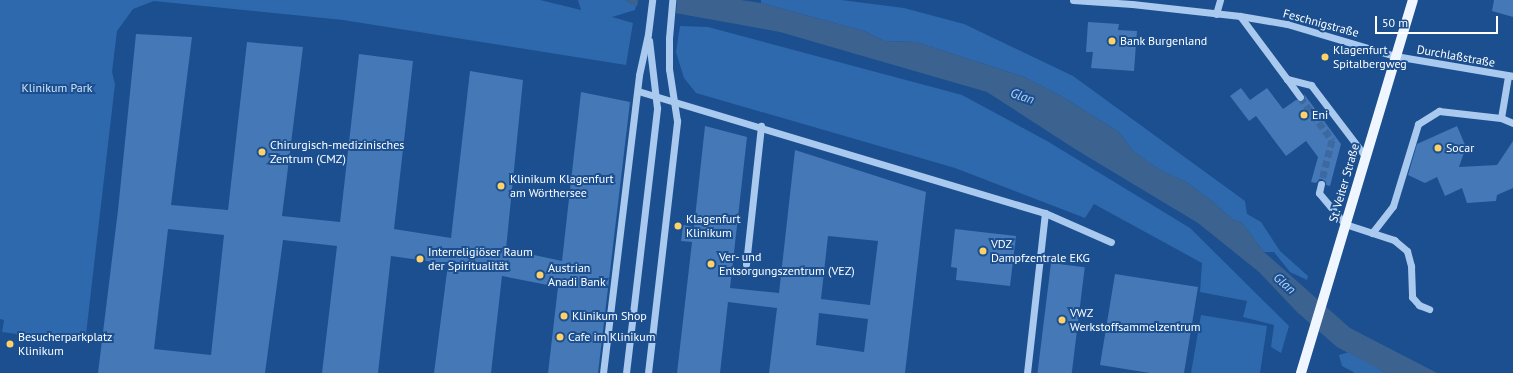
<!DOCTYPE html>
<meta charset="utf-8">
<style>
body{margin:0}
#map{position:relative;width:1513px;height:373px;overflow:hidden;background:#1b4f8f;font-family:"PT Sans",sans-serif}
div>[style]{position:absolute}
.green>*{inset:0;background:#2e69ad}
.water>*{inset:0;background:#3c6290}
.pier>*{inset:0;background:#1b4f8f}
.building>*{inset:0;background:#4478b7;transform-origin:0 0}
.minor-tunnel>*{height:7px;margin-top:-3.5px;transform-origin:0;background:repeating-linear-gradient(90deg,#3d69a0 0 7px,transparent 0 10.5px)}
.minor>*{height:7px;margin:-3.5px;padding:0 3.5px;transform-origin:3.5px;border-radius:3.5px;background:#a9c9ee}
.major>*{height:10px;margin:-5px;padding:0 5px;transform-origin:5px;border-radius:5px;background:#f0f6ff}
.dots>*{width:11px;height:11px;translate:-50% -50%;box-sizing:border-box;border:2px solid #1b4f8f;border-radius:50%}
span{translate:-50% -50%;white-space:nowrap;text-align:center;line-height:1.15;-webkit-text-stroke:4px #1b4f8f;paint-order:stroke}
.street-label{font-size:12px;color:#fff}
.poi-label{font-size:12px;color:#fff}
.left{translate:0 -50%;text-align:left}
.park-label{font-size:12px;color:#cfe3fa}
.water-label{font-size:13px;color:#b5d3f5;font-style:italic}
.scale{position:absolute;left:1375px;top:16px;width:123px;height:18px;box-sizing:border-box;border:2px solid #fff;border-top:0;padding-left:5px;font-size:12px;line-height:14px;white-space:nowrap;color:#fff;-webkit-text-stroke:3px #1b4f8f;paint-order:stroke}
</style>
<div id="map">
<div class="green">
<i style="clip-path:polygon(0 0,540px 0,581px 10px,578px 0,625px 0,636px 6px,635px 10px,612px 17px,633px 23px,626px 65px,343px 20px,154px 1px,133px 9px,117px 31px,112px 72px,115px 84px,85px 343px,2px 332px,4px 320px,0 319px)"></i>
<i style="clip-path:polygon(761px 0,841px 0,904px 8px,964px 24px,1073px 76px,1245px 201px,1247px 214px,1261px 222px,1280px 251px,1308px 276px,1307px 280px,1290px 272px,1274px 252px,1264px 252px,1242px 223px,1232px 219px,1213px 202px,1186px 182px,1158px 169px,1133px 151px,1119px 132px,1061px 96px,1024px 77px,916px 42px,884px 41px,864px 31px,761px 3px)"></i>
<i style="clip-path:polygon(680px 26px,708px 27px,962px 95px,1047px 141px,1190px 228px,1289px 326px,1281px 353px,1271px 347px,1274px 325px,1243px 317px,1247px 301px,1200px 292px,1202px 263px,1094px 204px,1085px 218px,955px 168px,696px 93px,684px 78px,676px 52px)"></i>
<i style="clip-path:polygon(1201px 315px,1267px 326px,1260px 373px,1191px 373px)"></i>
<i style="clip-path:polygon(1349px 352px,1386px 373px,1355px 373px,1342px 366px,1339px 355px)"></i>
</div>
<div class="water">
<i style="clip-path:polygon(625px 0,741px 0,761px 3px,864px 31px,884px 41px,916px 42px,1024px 77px,1061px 96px,1119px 132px,1133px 151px,1158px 169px,1186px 182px,1213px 202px,1232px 219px,1242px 223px,1264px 252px,1350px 328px,1437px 373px,1386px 373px,1337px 347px,1297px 312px,1259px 272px,1198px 223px,1075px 149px,987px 92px,780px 32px,636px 6px)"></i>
</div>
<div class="pier">
<i style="clip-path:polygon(638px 0,677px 0,676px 15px,637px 8px)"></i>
</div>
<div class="building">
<i style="clip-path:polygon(1494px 0,1513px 0,1513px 17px,1492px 11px)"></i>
<i style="clip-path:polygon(1088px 22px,1119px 24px,1118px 30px,1137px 31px,1134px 71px,1091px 68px,1093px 52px,1086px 52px)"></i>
<i style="clip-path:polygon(evenodd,136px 34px,192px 37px,171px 205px,228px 210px,247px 42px,303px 47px,282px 216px,340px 222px,359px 54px,413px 61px,394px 229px,451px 238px,470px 71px,523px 80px,506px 249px,562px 261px,581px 92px,630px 102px,598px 373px,548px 373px,558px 287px,502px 276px,491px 373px,434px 373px,448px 264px,391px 256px,378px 373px,322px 373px,337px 246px,283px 240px,265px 373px,98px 373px,118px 210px,136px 34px,168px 229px,224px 235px,211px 355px,154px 349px,168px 229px)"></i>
<i style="clip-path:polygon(1241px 88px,1250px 100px,1267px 88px,1283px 109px,1296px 100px,1303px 101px,1305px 99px,1304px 94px,1341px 144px,1330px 186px,1326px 185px,1326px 182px,1322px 179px,1319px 179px,1316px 183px,1311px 182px,1318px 157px,1306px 141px,1286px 156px,1256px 116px,1249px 121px,1230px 96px)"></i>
<i style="clip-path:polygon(evenodd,705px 126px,747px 137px,730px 288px,779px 293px,795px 150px,926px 192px,905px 373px,769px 373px,777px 308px,728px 302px,720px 373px,677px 373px,692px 242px,681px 241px,683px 225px,694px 227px,705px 126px,828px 236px,878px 241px,870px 305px,821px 299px,828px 236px,705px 126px,819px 313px,868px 319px,864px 352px,816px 345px,819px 313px)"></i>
<i style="clip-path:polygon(1457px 126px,1466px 147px,1459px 167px,1497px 165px,1513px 141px,1513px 188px,1497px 195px,1496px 201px,1467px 203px,1462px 188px,1445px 196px,1437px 177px,1425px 183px,1408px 175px,1417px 144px)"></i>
<i style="clip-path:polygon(955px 229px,1016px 236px,1010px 286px,956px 280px,957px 268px,951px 267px)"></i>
<i style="left:1051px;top:263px;width:34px;height:111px;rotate:7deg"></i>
<i style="clip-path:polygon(1115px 274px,1198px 287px,1184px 373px,1150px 373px,1100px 365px)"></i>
</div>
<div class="minor-tunnel">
<i style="left:1300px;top:97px;width:54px;rotate:53.3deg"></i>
<i style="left:1332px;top:140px;width:45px;rotate:104deg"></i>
</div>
<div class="minor">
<i style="left:1073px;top:0;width:59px;rotate:3.9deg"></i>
<i style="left:1132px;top:4px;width:109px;rotate:6.3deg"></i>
<i style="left:1240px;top:16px;width:48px;rotate:9.7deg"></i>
<i style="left:1287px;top:24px;width:113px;rotate:16.5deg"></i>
<i style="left:1395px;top:56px;width:120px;rotate:9.6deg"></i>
<i style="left:1216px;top:14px;width:15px;rotate:-74deg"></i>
<i style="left:1240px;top:16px;width:79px;rotate:53.3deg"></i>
<i style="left:1287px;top:79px;width:25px;rotate:14deg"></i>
<i style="left:1311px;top:85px;width:89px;rotate:52.7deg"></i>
<i style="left:1287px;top:79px;width:22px;rotate:54deg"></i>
<i style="left:638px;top:91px;width:425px;rotate:16.7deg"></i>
<i style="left:1045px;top:213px;width:72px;rotate:23.7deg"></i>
<i style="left:1501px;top:118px;width:13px;rotate:23deg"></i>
<i style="left:1321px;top:184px;width:9px;rotate:103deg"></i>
<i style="left:1319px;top:193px;width:40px;rotate:50deg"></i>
<i style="left:1345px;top:224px;width:52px;rotate:18.1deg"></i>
<i style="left:1394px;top:240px;width:17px;rotate:40deg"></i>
<i style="left:1407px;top:251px;width:16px;rotate:75deg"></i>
<i style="left:1411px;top:266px;width:31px;rotate:88deg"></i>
<i style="left:1412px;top:297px;width:11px;rotate:49deg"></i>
<i style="left:1419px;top:305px;width:11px;rotate:22deg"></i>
<i style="left:1372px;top:233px;width:34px;rotate:-52deg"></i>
<i style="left:1393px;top:206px;width:86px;rotate:-73deg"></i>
<i style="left:1418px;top:124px;width:25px;rotate:-32deg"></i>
<i style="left:1439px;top:111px;width:62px;rotate:6.4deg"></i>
<i style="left:1501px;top:118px;width:43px;rotate:-80.5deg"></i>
<i style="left:746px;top:264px;width:139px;rotate:-83.8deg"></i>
<i style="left:603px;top:373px;width:300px;rotate:-83.1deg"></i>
<i style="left:639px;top:75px;width:42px;rotate:-77.6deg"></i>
<i style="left:648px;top:34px;width:34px;rotate:-83deg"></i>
<i style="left:626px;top:373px;width:267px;rotate:-83.3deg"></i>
<i style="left:657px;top:108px;width:68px;rotate:-96.7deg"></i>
<i style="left:648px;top:373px;width:254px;rotate:-83.4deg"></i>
<i style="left:677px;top:121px;width:53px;rotate:-98.7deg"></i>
<i style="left:669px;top:69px;width:31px;rotate:-90deg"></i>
<i style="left:669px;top:38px;width:38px;rotate:-85deg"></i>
<i style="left:1027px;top:373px;width:161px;rotate:-83.6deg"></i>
</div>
<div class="major">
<i style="left:1301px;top:373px;width:389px;rotate:-73.3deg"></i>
</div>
<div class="dots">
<i style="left:1112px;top:41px;background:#ffd166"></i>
<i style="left:1325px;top:57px;background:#ffd166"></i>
<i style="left:1304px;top:115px;background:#ffd166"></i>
<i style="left:1438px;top:148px;background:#ffd166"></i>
<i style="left:262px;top:152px;background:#ffd166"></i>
<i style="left:501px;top:186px;background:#ffd166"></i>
<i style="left:678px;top:226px;background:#ffd166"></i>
<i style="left:983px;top:251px;background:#ffd166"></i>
<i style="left:420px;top:259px;background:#ffd166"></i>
<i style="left:711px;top:264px;background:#ffd166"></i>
<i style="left:540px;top:275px;background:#ffd166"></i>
<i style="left:564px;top:316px;background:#ffd166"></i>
<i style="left:1062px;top:320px;background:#ffd166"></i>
<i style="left:560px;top:337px;background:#ffd166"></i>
<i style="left:10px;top:344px;background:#ffd166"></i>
</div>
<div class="street-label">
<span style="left:1321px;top:23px;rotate:15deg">Feschnigstraße</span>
<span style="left:1456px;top:56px;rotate:10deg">Durchlaßstraße</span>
<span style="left:1344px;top:183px;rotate:-74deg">St. Veiter Straße</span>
</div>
<div class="poi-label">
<span class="left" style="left:1120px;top:41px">Bank Burgenland</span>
<span class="left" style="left:1333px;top:57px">Klagenfurt<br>Spitalbergweg</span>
<span class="left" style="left:1312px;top:115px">Eni</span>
<span class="left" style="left:270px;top:152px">Chirurgisch-medizinisches<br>Zentrum (CMZ)</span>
<span class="left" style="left:1446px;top:148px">Socar</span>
<span class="left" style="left:510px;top:186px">Klinikum Klagenfurt<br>am Wörthersee</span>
<span class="left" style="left:686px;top:226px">Klagenfurt<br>Klinikum</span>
<span class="left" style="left:991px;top:251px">VDZ<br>Dampfzentrale EKG</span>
<span class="left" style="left:428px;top:259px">Interreligiöser Raum<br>der Spiritualität</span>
<span class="left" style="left:719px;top:264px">Ver- und<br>Entsorgungszentrum (VEZ)</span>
<span class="left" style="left:548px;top:275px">Austrian<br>Anadi Bank</span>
<span class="left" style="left:1070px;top:320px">VWZ<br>Werkstoffsammelzentrum</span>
<span class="left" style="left:572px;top:316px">Klinikum Shop</span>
<span class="left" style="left:18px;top:344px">Besucherparkplatz<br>Klinikum</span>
<span class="left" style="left:568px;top:337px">Cafe im Klinikum</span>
</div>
<div class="park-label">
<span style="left:57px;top:88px">Klinikum Park</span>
</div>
<div class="water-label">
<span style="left:1022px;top:97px;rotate:18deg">Glan</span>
<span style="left:1284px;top:284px;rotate:41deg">Glan</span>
</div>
<div class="scale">50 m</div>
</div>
